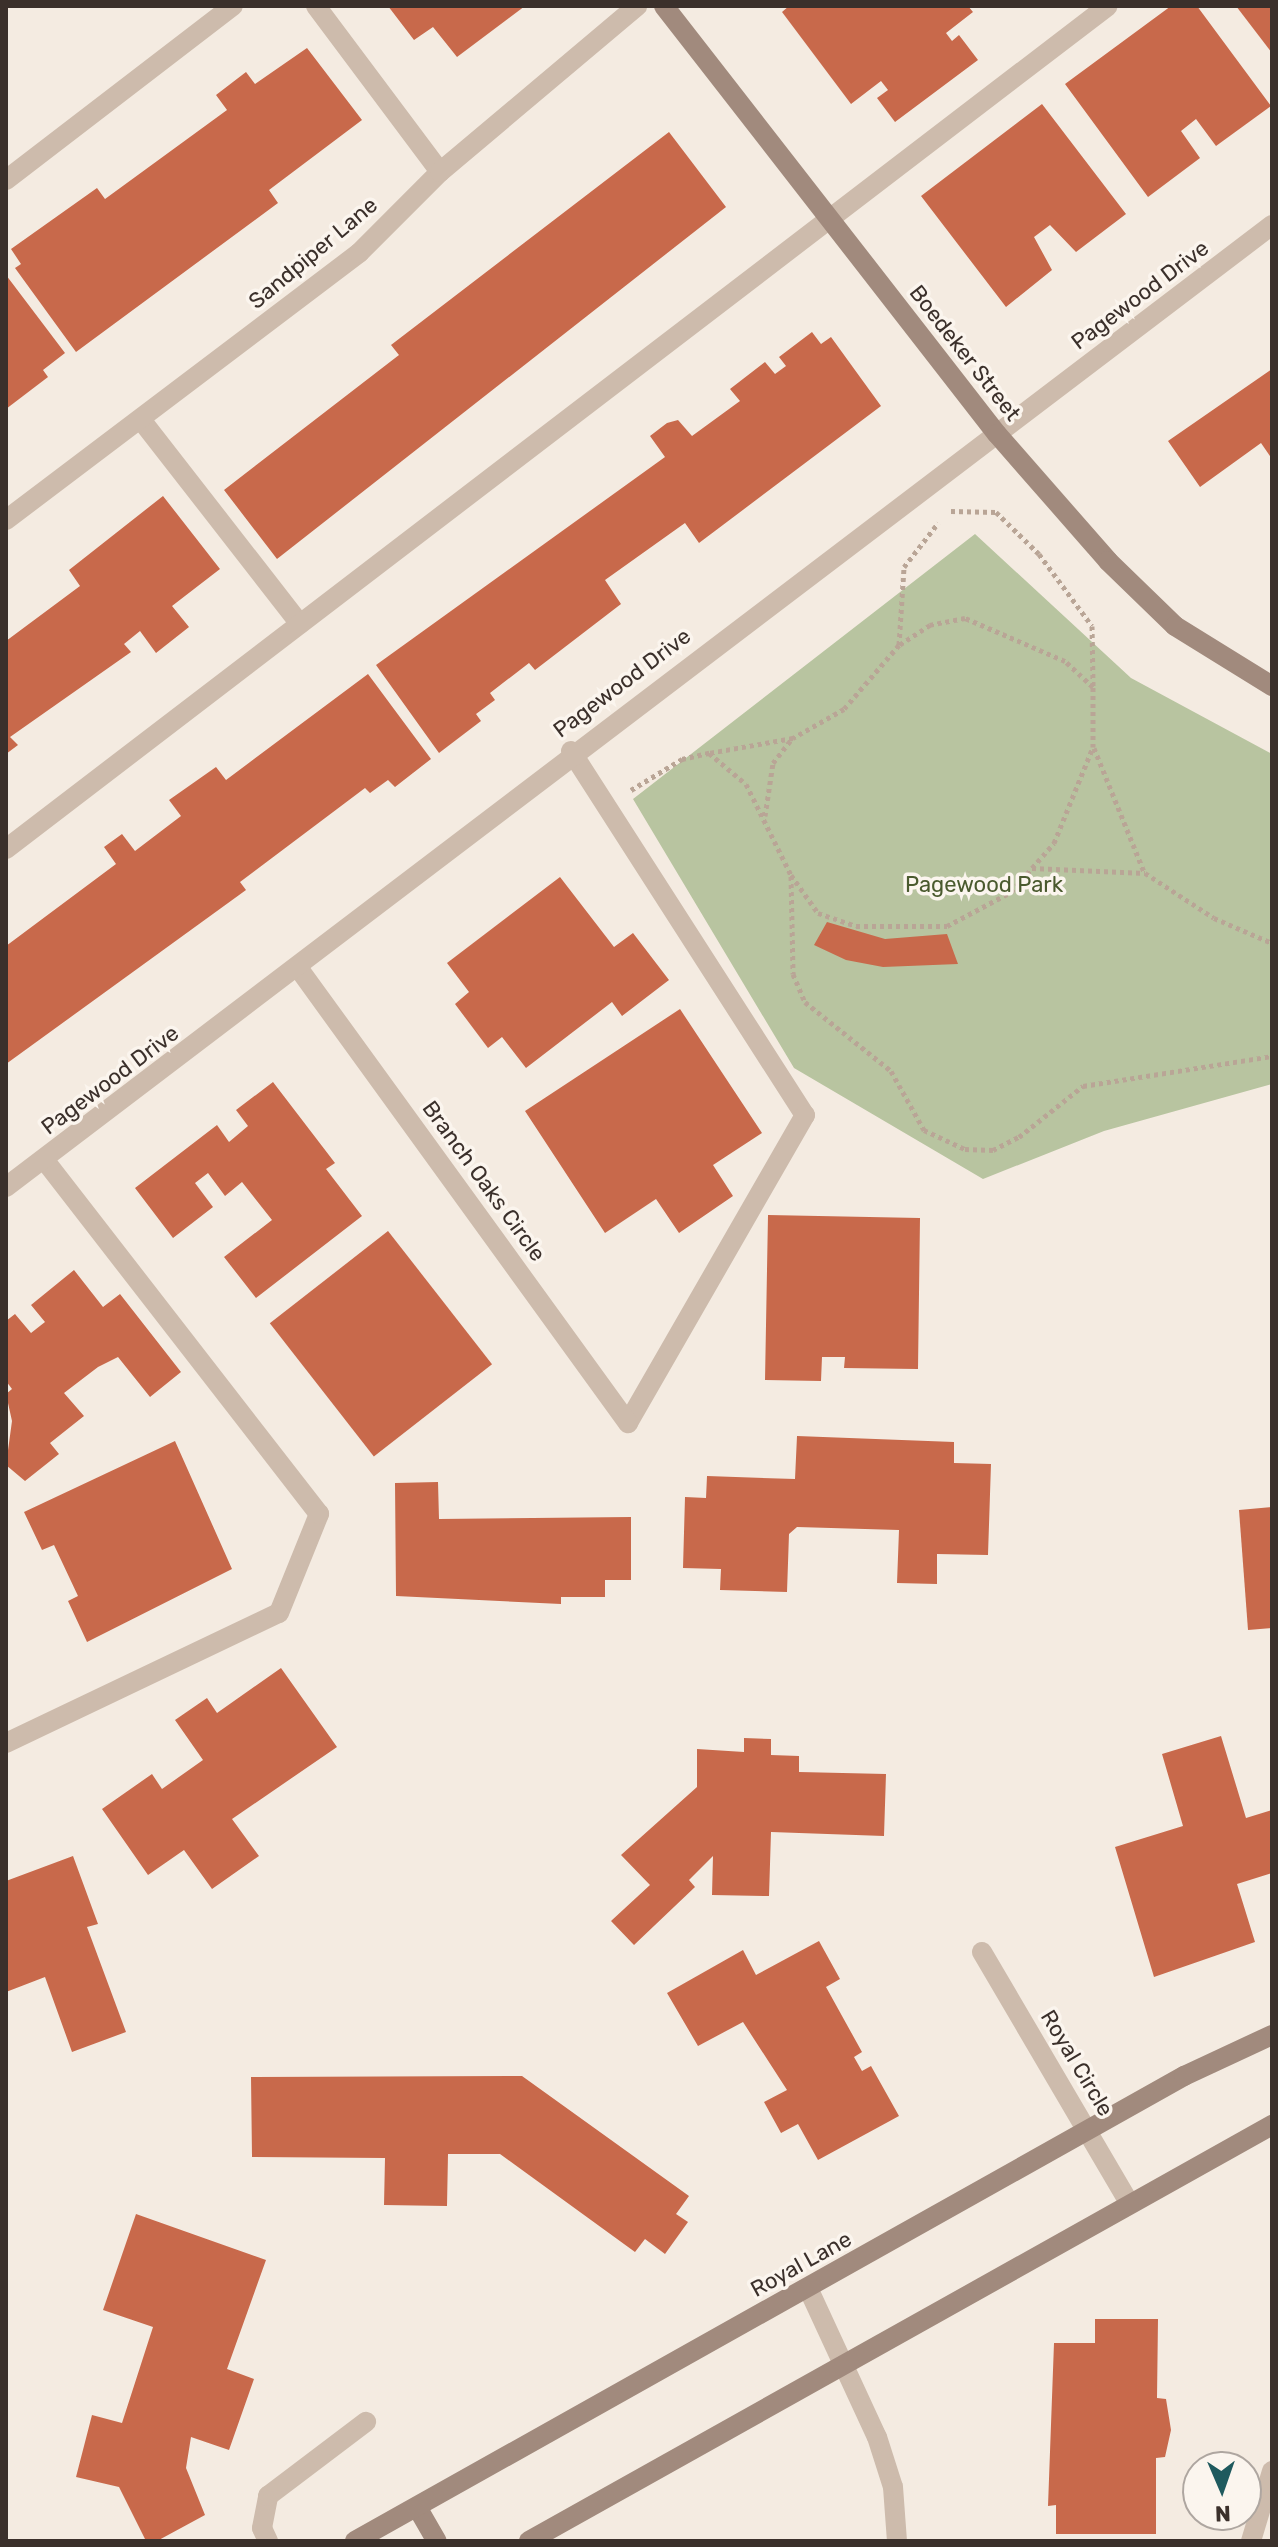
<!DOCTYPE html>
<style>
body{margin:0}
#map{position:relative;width:1278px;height:2547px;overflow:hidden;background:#f4ebe1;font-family:Rubik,sans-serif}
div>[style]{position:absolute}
.green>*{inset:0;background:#b8c4a0}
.building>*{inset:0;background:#c8694b;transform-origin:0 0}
.path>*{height:5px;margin-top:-2.5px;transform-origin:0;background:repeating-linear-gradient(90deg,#b9a596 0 4px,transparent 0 8px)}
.lane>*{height:20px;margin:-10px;padding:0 10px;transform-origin:10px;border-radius:10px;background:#cdbbac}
.street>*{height:20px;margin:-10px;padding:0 10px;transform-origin:10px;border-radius:10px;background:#cdbbac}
.secondary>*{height:20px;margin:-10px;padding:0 10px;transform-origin:10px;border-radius:10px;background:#a18a7d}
span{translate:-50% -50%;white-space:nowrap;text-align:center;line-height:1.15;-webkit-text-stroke:7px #fbf5ee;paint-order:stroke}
.street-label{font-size:22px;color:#3b302b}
.park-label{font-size:22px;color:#4a5a2e}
.frame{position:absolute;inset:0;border:8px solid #3b302b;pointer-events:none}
.north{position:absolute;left:1182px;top:2451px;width:80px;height:80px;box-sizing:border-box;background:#fbf5ee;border:2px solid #aea6a0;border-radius:50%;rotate:178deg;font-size:22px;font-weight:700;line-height:32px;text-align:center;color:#3b302b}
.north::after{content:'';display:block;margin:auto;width:28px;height:36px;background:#1f5a5e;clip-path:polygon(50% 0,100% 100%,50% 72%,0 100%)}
</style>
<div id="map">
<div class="green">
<i style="clip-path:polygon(975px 534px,1131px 678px,1272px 754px,1272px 1084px,1104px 1131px,983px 1179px,794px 1068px,633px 799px)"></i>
</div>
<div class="building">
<i style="clip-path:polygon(388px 6px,525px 6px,457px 57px,433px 27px,414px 40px)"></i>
<i style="clip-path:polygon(789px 6px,968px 6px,973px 12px,946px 33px,952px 41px,959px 35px,978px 60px,895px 122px,877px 98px,888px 90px,881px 81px,851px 104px,782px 12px)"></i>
<i style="clip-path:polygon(1171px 6px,1197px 6px,1271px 106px,1216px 146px,1196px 119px,1181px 131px,1200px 158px,1148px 197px,1065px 84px)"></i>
<i style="clip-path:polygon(1236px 6px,1272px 6px,1272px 53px)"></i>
<i style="clip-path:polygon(307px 48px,362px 120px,269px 190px,278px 203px,76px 352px,15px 268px,21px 264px,11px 249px,97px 188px,105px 199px,227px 110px,216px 95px,246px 72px,255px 84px)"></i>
<i style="clip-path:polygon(1042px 104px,1126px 214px,1076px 252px,1050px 225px,1034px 237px,1052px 270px,1006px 307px,921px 196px)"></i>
<i style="clip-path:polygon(669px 132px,726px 207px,277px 559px,224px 490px,399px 355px,391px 345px)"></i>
<i style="clip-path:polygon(6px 275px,65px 353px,43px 370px,48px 377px,6px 409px)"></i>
<i style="clip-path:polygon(812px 332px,821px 344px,831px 337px,881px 406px,699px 543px,685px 523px,605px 580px,621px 604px,535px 670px,529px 663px,490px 693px,495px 700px,476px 714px,481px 721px,439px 753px,376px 665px,665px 457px,650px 436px,667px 423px,678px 420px,692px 436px,740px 401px,730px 389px,765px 362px,775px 374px,786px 366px,779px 357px)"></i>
<i style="clip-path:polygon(1272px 369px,1272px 459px,1261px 443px,1200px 487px,1168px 441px)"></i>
<i style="clip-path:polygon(163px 496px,220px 569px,172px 606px,189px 627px,156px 653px,140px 631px,124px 644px,131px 652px,10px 737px,18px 745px,6px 754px,6px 641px,80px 586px,69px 570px)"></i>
<i style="clip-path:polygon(368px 674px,431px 759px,395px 787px,388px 780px,370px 793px,365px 788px,240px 882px,246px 890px,6px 1064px,6px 946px,116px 864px,104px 847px,122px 834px,135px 851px,181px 816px,169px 800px,216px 767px,226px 780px)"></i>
<i style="clip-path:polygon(560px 877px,614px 947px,633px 933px,669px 980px,622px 1016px,612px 1002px,526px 1068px,502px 1037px,488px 1048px,455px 1004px,469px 992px,447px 963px)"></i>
<i style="clip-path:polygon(827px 922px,885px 939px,947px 934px,958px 964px,883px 967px,846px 960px,814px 945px)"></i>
<i style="clip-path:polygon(680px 1009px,762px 1133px,713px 1165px,733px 1196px,679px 1233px,656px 1199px,605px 1233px,525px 1111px)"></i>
<i style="clip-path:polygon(273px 1082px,335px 1163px,326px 1169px,362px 1216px,256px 1298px,224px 1257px,272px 1220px,242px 1182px,225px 1196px,208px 1173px,195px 1183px,213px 1207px,173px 1238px,135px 1188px,217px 1125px,229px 1142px,248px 1126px,236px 1110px)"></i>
<i style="clip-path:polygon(768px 1215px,920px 1218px,918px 1369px,844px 1368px,845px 1357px,822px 1357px,821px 1381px,765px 1380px)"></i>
<i style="left:388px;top:1231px;width:169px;height:150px;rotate:52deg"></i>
<i style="clip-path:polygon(74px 1270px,103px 1307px,120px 1294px,181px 1372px,150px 1397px,118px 1357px,98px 1367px,64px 1393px,84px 1416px,50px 1443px,59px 1454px,25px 1481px,6px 1465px,12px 1421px,6px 1394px,12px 1389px,6px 1381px,6px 1321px,15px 1314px,31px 1333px,45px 1322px,31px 1305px)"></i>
<i style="clip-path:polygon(797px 1436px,954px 1442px,954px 1463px,991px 1464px,988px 1555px,937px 1554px,937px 1584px,897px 1583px,899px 1530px,797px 1527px,789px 1534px,787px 1592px,720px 1590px,721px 1569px,683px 1568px,685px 1497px,706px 1498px,707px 1476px,795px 1479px)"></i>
<i style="clip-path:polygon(175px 1441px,232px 1569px,87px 1642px,68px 1601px,78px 1596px,54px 1545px,42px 1550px,24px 1512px)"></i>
<i style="clip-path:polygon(438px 1482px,439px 1519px,631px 1517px,631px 1580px,605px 1580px,605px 1597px,561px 1597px,561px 1604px,396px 1596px,395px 1483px)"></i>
<i style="clip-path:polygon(1272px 1507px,1272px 1628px,1248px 1630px,1239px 1510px)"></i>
<i style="clip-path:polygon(281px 1668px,337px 1747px,232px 1819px,259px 1856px,212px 1889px,184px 1850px,148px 1875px,102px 1809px,152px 1774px,162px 1789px,203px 1760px,175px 1720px,207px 1698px,217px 1713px)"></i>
<i style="clip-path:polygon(1221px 1736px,1246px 1818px,1272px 1810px,1272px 1873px,1237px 1884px,1255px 1942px,1154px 1977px,1115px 1847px,1183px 1826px,1162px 1754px)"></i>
<i style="clip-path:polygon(744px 1738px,771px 1739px,771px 1755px,799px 1756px,799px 1772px,886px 1774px,884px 1836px,771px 1832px,769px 1896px,712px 1895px,713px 1856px,689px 1880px,695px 1887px,634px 1945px,611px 1921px,650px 1885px,621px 1855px,697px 1787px,697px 1749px,744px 1752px)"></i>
<i style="clip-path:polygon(73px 1856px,98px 1924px,87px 1927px,126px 2032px,72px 2052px,45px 1977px,6px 1992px,6px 1881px)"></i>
<i style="clip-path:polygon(819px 1941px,840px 1979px,826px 1987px,862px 2052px,854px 2057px,862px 2071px,871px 2066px,899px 2116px,818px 2160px,798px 2124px,781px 2133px,764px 2102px,787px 2090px,743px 2022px,698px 2046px,667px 1993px,743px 1950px,756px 1975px)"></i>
<i style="clip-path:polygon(522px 2076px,689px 2196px,676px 2214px,688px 2222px,665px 2254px,645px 2239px,635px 2252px,500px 2154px,448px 2154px,447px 2206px,384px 2205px,385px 2158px,252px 2157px,251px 2077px)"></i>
<i style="clip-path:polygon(136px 2214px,266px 2260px,227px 2369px,254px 2379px,229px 2450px,191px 2437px,186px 2468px,205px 2515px,157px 2541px,146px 2541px,119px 2487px,76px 2477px,92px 2415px,122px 2423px,153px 2327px,103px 2310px)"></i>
<i style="clip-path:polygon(1095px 2319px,1158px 2319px,1157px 2398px,1166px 2399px,1171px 2430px,1165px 2457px,1156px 2458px,1156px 2534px,1056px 2534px,1056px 2505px,1048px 2506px,1054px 2343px,1095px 2343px)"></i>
</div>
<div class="path">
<i style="left:951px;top:511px;width:45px;rotate:1.3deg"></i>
<i style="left:996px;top:512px;width:60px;rotate:44.3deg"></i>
<i style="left:1039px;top:554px;width:89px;rotate:53.6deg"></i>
<i style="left:1092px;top:626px;width:60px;rotate:89deg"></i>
<i style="left:899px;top:645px;width:78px;rotate:-86.3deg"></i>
<i style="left:904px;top:567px;width:56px;rotate:-52.3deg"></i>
<i style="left:1094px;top:748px;width:134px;rotate:68deg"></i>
<i style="left:631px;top:790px;width:60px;rotate:-31.3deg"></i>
<i style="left:682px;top:759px;width:28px;rotate:-13deg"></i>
<i style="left:709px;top:753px;width:48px;rotate:40deg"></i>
<i style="left:746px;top:784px;width:102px;rotate:63.7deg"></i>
<i style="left:791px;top:875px;width:47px;rotate:54.6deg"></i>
<i style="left:818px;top:913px;width:40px;rotate:18.9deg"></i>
<i style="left:856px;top:926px;width:91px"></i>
<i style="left:947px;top:926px;width:72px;rotate:-28deg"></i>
<i style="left:1011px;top:892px;width:65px;rotate:-48.7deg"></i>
<i style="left:1054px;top:843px;width:104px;rotate:-67.9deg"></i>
<i style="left:1093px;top:747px;width:60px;rotate:-90deg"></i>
<i style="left:1093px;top:687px;width:38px;rotate:-137deg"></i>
<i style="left:1065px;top:661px;width:109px;rotate:-156.7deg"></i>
<i style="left:965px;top:618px;width:36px;rotate:169deg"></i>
<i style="left:930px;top:625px;width:37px;rotate:147deg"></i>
<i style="left:899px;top:645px;width:84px;rotate:130.7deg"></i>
<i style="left:844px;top:709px;width:59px;rotate:150.4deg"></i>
<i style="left:793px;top:738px;width:85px;rotate:169.9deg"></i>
<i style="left:765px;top:816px;width:54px;rotate:-81.4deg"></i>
<i style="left:773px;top:763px;width:31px;rotate:-52deg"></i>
<i style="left:1032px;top:868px;width:113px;rotate:2.5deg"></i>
<i style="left:1145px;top:873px;width:82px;rotate:33.1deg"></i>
<i style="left:1214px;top:918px;width:63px;rotate:23.3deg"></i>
<i style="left:791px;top:876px;width:98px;rotate:88.8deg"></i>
<i style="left:793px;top:974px;width:30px;rotate:67deg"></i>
<i style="left:805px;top:1002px;width:110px;rotate:38.7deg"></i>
<i style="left:891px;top:1071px;width:68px;rotate:60.8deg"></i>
<i style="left:924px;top:1130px;width:45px;rotate:24.9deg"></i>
<i style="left:965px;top:1149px;width:28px;rotate:2deg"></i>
<i style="left:993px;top:1150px;width:29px;rotate:-27deg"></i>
<i style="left:1019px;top:1137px;width:82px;rotate:-38.6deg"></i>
<i style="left:1083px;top:1086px;width:191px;rotate:-9deg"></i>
</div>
<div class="lane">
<i style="left:316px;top:6px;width:207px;rotate:53.2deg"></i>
<i style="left:6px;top:180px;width:286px;rotate:-37.5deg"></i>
<i style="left:142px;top:421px;width:257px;rotate:52.1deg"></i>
<i style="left:571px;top:751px;width:433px;rotate:57.3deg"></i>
<i style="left:805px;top:1115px;width:355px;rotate:119.9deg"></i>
<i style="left:6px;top:849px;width:1387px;rotate:-37.42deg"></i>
<i style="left:6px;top:1743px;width:302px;rotate:-25.5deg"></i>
<i style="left:279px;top:1613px;width:107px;rotate:-68deg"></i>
<i style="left:319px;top:1514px;width:449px;rotate:-127.8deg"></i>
<i style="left:268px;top:2541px;width:14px;rotate:-115deg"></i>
<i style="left:262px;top:2528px;width:33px;rotate:-79deg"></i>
<i style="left:268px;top:2496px;width:123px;rotate:-37.1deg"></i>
<i style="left:1251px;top:2541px;width:73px;rotate:-73.3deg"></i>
</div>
<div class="street">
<i style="left:6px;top:520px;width:443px;rotate:-37.1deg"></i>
<i style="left:359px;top:253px;width:115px;rotate:-45deg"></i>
<i style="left:440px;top:172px;width:258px;rotate:-40.1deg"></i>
<i style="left:299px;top:969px;width:561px;rotate:54.07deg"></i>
<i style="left:6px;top:1187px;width:1590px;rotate:-37.23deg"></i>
<i style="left:982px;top:1952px;width:289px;rotate:59.6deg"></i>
<i style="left:808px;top:2288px;width:164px;rotate:65.2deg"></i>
<i style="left:877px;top:2437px;width:52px;rotate:72.3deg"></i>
<i style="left:893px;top:2487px;width:54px;rotate:85.8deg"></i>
</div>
<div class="secondary">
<i style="left:664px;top:6px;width:542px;rotate:52.12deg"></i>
<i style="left:997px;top:434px;width:169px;rotate:48.8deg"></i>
<i style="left:1108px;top:561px;width:93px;rotate:44.1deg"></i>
<i style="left:1175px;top:626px;width:114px;rotate:31.7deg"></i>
<i style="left:417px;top:2507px;width:39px;rotate:60deg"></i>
<i style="left:355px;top:2541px;width:951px;rotate:-29.29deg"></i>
<i style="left:1184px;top:2076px;width:97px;rotate:-25deg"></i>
<i style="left:529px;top:2541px;width:852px;rotate:-29.24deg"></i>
</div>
<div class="street-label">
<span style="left:313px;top:253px;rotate:-40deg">Sandpiper Lane</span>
<span style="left:1140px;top:295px;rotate:-37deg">Pagewood Drive</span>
<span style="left:965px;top:353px;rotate:52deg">Boedeker Street</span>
<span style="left:622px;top:683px;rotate:-37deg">Pagewood Drive</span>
<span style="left:110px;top:1080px;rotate:-37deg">Pagewood Drive</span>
<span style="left:484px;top:1181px;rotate:54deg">Branch Oaks Circle</span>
<span style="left:1077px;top:2063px;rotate:59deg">Royal Circle</span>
<span style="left:801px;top:2264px;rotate:-29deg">Royal Lane</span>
</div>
<div class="park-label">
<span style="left:984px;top:885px">Pagewood Park</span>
</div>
<div class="frame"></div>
<div class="north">N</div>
</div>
